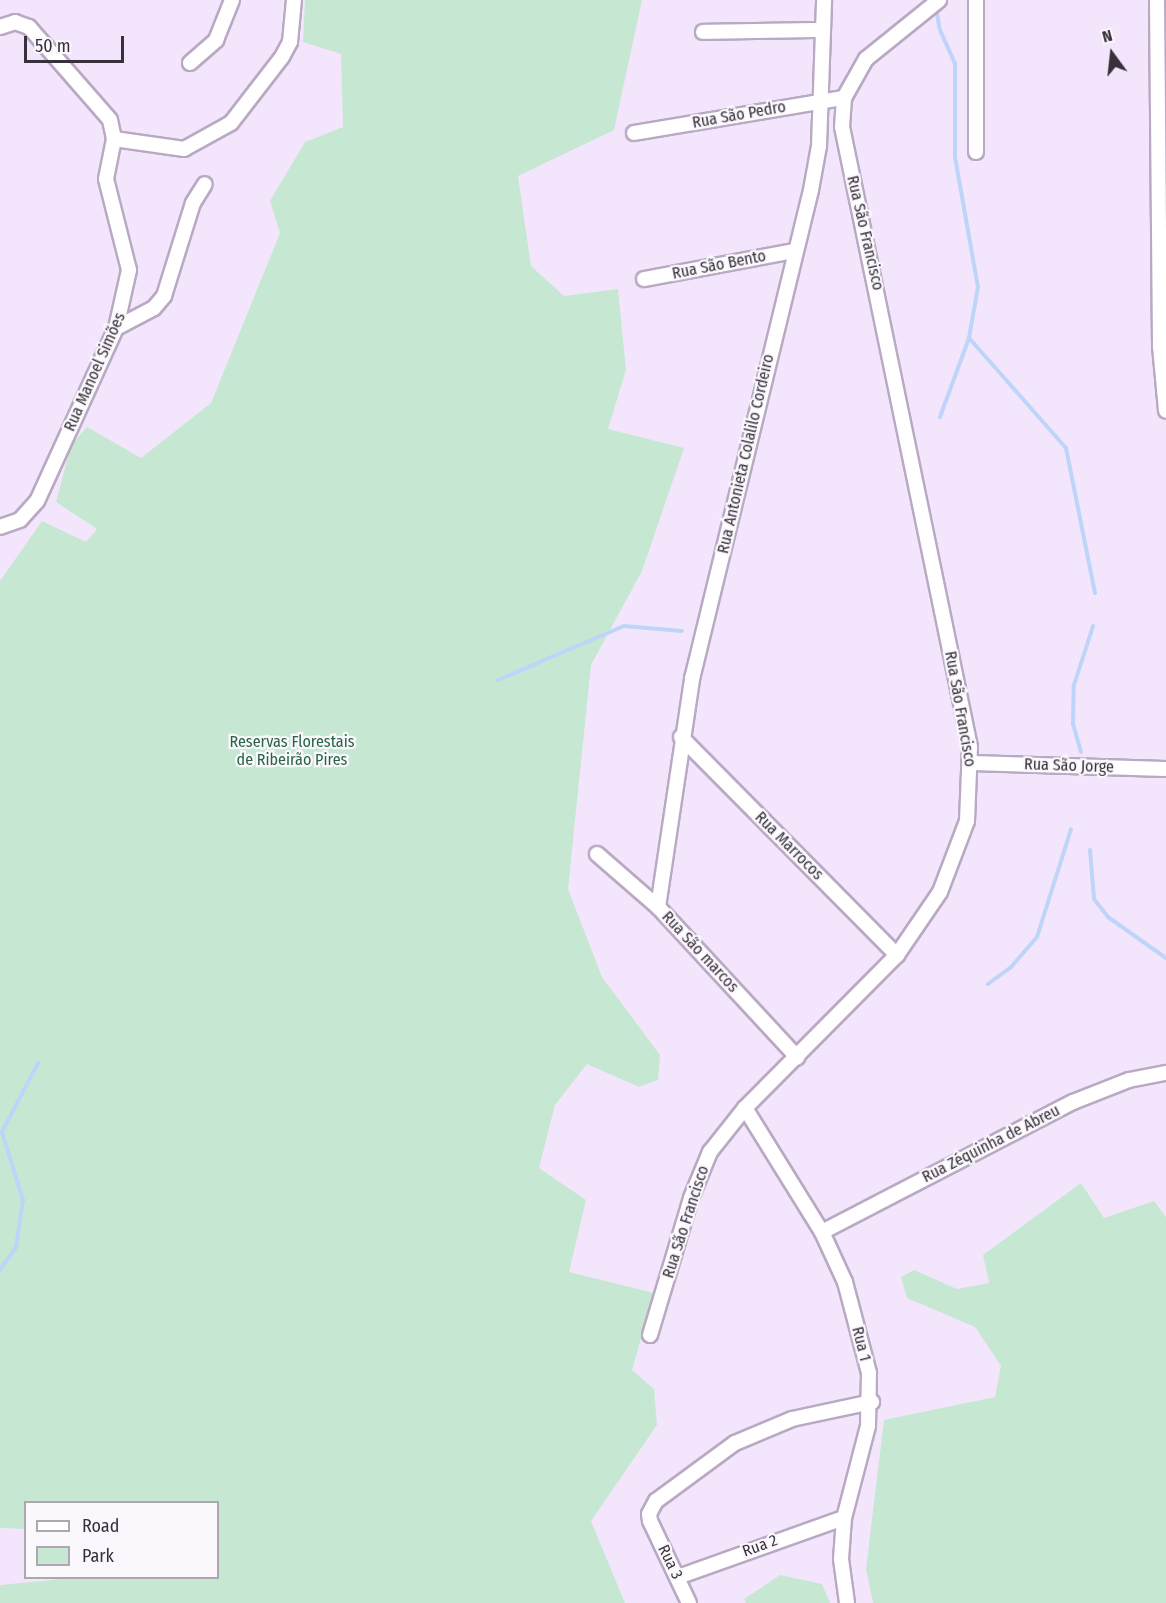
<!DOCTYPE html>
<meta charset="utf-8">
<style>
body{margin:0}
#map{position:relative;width:1166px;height:1603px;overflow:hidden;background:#f3e6fc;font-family:"Fira Sans Condensed",sans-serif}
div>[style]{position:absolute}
.green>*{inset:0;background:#c6e8d2}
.stream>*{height:4px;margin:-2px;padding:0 2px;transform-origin:2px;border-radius:2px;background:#bed4f8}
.roads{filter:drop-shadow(2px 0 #b9a9c3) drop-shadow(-2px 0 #b9a9c3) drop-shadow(0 2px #b9a9c3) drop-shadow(0 -2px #b9a9c3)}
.minor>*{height:14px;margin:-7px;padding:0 7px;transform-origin:7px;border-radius:7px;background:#fff}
span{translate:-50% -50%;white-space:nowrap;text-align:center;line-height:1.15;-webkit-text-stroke:4.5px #fbf8fd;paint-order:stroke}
.street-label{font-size:16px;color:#38313c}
.park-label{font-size:16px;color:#266543}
.legend{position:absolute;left:24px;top:1501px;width:195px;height:78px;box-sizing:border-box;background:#fbf8fd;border:2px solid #ada8b0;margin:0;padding:8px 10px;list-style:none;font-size:18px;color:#38313c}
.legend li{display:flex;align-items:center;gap:12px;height:30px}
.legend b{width:30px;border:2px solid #ada8b0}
.north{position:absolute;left:1082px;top:24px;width:60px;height:60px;-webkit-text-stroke:4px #fbf8fd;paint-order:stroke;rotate:345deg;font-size:16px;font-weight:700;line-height:24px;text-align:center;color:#38313c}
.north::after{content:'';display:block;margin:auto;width:21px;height:27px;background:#38313c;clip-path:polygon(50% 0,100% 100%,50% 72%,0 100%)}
.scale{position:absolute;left:24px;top:36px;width:100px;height:27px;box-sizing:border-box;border:3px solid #38313c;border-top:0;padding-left:8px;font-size:18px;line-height:21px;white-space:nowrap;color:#38313c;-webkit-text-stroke:4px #fbf8fd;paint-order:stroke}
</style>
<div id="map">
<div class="green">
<i style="clip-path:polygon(305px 0,642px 0,614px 130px,518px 176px,531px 266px,564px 296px,618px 289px,626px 370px,608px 429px,684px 448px,642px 571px,591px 665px,568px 889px,602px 977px,660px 1055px,658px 1080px,639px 1087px,587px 1064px,555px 1105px,539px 1168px,586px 1200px,569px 1272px,654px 1293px,632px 1370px,654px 1389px,657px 1425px,591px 1521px,625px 1603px,0 1603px,0 1585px,72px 1578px,218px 1578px,218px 1502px,26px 1502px,25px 1529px,0 1528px,0 581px,42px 521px,86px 542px,97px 529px,56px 502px,71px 445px,87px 427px,141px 458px,211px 403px,280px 233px,270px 201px,305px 142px,343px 127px,341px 54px,303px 42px)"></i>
<i style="clip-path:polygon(1081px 1183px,1104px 1218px,1154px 1201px,1166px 1217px,1166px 1603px,873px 1603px,866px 1569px,884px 1420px,995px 1397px,1001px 1366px,975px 1327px,907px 1298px,901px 1277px,914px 1270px,957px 1289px,989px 1283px,983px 1255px)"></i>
<i style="clip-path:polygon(780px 1575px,822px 1584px,830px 1603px,746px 1603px,744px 1599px)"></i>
</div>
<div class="stream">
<i style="left:936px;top:8px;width:22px;rotate:80deg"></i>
<i style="left:940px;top:30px;width:36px;rotate:66deg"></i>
<i style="left:955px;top:63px;width:94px;rotate:90deg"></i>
<i style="left:955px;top:157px;width:132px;rotate:80deg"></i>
<i style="left:978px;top:287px;width:52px;rotate:100deg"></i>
<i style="left:969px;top:338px;width:147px;rotate:48.6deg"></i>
<i style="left:1066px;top:448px;width:148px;rotate:78.7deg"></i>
<i style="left:940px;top:417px;width:84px;rotate:-69.8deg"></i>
<i style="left:498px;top:680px;width:137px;rotate:-23.2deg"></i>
<i style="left:624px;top:626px;width:58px;rotate:4.9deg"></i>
<i style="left:1081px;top:752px;width:29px;rotate:-106deg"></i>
<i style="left:1073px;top:724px;width:39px;rotate:-89deg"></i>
<i style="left:1074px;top:685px;width:62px;rotate:-72.1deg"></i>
<i style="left:1090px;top:850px;width:49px;rotate:85.3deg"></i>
<i style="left:1094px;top:899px;width:23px;rotate:52deg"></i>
<i style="left:1108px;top:917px;width:71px;rotate:35.3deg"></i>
<i style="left:988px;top:984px;width:29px;rotate:-36deg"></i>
<i style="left:1011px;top:967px;width:40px;rotate:-49deg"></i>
<i style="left:1037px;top:937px;width:113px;rotate:-72.5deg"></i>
<i style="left:0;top:1270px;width:28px;rotate:-55deg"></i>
<i style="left:16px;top:1247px;width:48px;rotate:-81.5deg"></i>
<i style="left:23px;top:1200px;width:71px;rotate:-107.2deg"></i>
<i style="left:2px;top:1132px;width:78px;rotate:-62.4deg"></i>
</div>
<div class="roads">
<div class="minor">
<i style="left:976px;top:0;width:152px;rotate:90deg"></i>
<i style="left:1157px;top:0;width:346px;rotate:89.5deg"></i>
<i style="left:1160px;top:346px;width:65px;rotate:84.7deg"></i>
<i style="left:0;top:27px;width:16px;rotate:-18deg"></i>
<i style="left:15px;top:22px;width:15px;rotate:20deg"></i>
<i style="left:29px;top:27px;width:123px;rotate:48.9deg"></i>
<i style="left:110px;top:120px;width:19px;rotate:78deg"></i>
<i style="left:114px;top:139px;width:41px;rotate:101.3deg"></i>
<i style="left:106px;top:179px;width:94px;rotate:75.8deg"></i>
<i style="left:129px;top:270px;width:59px;rotate:102.6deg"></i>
<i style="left:116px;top:328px;width:190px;rotate:114.5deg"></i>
<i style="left:37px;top:501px;width:25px;rotate:132deg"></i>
<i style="left:20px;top:520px;width:21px;rotate:161deg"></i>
<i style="left:703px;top:32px;width:120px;rotate:-1deg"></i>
<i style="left:190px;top:63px;width:35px;rotate:-41deg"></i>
<i style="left:216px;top:40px;width:43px;rotate:-68.2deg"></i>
<i style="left:634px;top:133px;width:213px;rotate:-9.5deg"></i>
<i style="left:114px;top:139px;width:71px;rotate:8.1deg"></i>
<i style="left:184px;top:149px;width:54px;rotate:-29deg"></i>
<i style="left:231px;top:123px;width:83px;rotate:-52.3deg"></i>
<i style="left:282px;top:57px;width:17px;rotate:-62deg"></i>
<i style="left:290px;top:42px;width:42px;rotate:-84.6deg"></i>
<i style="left:644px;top:279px;width:153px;rotate:-10.6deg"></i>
<i style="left:116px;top:328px;width:43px;rotate:-27.8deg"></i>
<i style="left:154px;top:308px;width:16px;rotate:-50deg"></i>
<i style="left:164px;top:296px;width:97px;rotate:-72.7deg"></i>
<i style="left:193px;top:203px;width:22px;rotate:-58deg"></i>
<i style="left:681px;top:737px;width:307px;rotate:45.3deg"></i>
<i style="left:971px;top:763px;width:195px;rotate:1.8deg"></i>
<i style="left:597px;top:854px;width:81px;rotate:41deg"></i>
<i style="left:658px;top:907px;width:205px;rotate:47.2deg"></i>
<i style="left:658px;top:907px;width:231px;rotate:-81.5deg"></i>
<i style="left:692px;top:679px;width:503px;rotate:-76.32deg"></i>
<i style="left:811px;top:190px;width:45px;rotate:-79.7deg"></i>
<i style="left:819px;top:146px;width:146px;rotate:-88deg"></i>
<i style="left:745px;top:1108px;width:146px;rotate:58.2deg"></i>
<i style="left:822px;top:1232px;width:55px;rotate:65.3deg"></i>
<i style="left:845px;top:1282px;width:94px;rotate:75.2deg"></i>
<i style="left:869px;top:1373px;width:53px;rotate:91.1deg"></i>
<i style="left:868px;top:1426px;width:95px;rotate:104.6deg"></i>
<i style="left:844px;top:1518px;width:41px;rotate:94.2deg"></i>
<i style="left:841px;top:1559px;width:44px;rotate:82.2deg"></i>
<i style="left:822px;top:1232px;width:283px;rotate:-27.4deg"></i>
<i style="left:1073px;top:1102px;width:60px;rotate:-21.4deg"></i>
<i style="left:1129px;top:1080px;width:38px;rotate:-11deg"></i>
<i style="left:650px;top:1335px;width:143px;rotate:-73.3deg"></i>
<i style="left:691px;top:1198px;width:50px;rotate:-67.6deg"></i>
<i style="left:710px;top:1152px;width:56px;rotate:-51.5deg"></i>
<i style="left:745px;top:1108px;width:216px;rotate:-45.2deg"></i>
<i style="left:897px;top:955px;width:76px;rotate:-55.7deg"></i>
<i style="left:940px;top:892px;width:76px;rotate:-69.2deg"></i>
<i style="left:967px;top:821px;width:74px;rotate:-87.7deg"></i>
<i style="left:970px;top:747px;width:633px;rotate:-101.66deg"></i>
<i style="left:842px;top:127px;width:29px;rotate:-86deg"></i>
<i style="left:844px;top:98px;width:45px;rotate:-60.6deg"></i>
<i style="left:866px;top:59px;width:94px;rotate:-38.9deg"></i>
<i style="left:678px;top:1577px;width:176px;rotate:-19.6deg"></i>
<i style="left:689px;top:1603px;width:91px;rotate:-115.4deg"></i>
<i style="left:650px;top:1521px;width:7px;rotate:-98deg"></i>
<i style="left:649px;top:1514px;width:15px;rotate:-62deg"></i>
<i style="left:656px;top:1501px;width:98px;rotate:-36.3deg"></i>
<i style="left:735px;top:1443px;width:62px;rotate:-22.8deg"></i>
<i style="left:792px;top:1419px;width:82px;rotate:-12deg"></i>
</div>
</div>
<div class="street-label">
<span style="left:739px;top:115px;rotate:-10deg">Rua São Pedro</span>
<span style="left:865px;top:233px;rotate:77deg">Rua São Francisco</span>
<span style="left:719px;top:265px;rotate:-11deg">Rua São Bento</span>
<span style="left:95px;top:372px;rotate:-66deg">Rua Manoel Simões</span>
<span style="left:746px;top:454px;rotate:-77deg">Rua Antonieta Colalilo Cordeiro</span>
<span style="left:960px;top:709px;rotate:80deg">Rua São Francisco</span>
<span style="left:1069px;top:766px;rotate:2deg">Rua São Jorge</span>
<span style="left:789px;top:846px;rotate:45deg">Rua Marrocos</span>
<span style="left:700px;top:952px;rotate:47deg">Rua São marcos</span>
<span style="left:991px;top:1144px;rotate:-27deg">Rua Zéquinha de Abreu</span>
<span style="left:686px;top:1222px;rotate:-72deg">Rua São Francisco</span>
<span style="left:861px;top:1344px;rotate:76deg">Rua 1</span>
<span style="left:760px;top:1546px;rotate:-20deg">Rua 2</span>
<span style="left:670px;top:1562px;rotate:64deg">Rua 3</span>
</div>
<div class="park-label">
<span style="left:292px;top:751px">Reservas Florestais<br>de Ribeirão Pires</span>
</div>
<ul class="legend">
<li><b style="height:8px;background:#fff"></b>Road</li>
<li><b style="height:16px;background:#c6e8d2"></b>Park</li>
</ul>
<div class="north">N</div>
<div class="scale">50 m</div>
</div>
